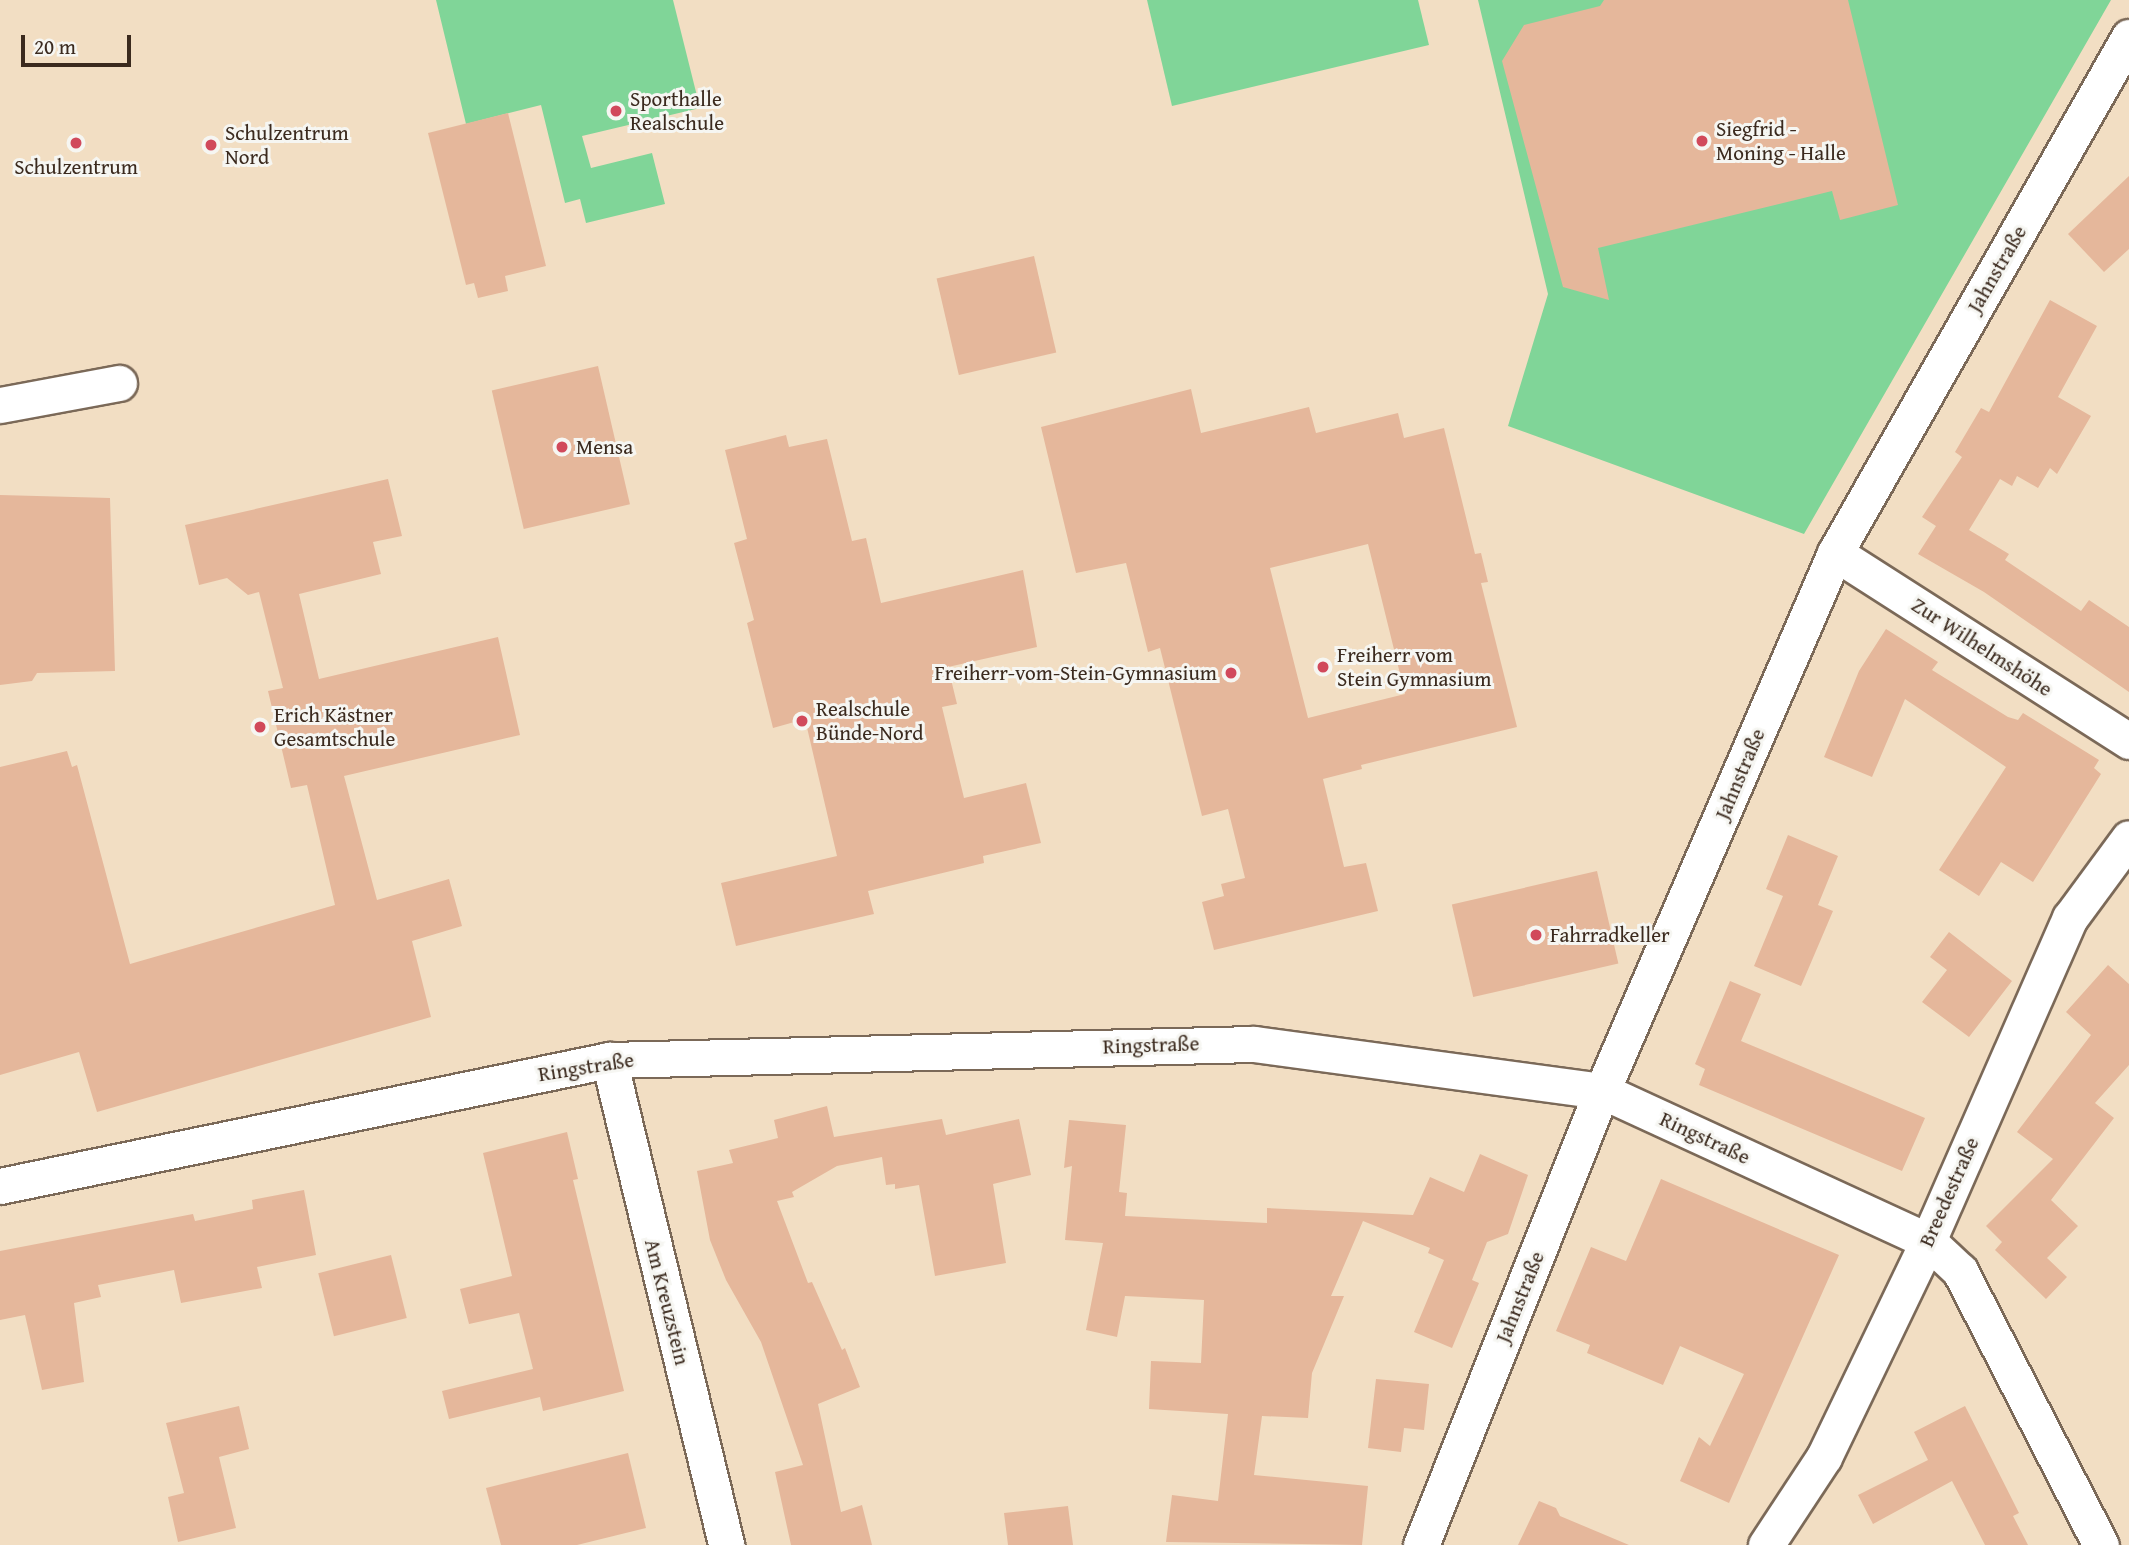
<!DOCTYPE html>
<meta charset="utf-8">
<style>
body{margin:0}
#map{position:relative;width:2129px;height:1545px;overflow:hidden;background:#f2dec3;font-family:"Gentium Book Plus",serif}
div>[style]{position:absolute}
.green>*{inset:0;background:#80d598}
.building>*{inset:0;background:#e5b79b;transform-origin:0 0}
.roads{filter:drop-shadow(2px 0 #7b6958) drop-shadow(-2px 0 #7b6958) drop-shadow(0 2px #7b6958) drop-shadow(0 -2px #7b6958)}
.street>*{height:35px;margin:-17.5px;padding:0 17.5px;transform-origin:17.5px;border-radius:17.5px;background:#fff}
.dots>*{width:19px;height:19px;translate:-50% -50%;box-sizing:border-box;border:4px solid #f6f6f2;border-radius:50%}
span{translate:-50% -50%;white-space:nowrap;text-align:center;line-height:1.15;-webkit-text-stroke:6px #f6f6f2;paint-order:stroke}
.poi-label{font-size:21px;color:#3b2a1e}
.left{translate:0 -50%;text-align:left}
.right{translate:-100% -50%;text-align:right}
.street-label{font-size:21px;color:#3b2a1e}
.scale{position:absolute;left:21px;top:35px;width:110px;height:32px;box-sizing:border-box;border:4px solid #3b2a1e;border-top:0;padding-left:9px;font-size:21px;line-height:24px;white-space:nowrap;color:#3b2a1e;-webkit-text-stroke:5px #f6f6f2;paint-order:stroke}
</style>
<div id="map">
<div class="green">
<i style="clip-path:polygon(436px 0,673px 0,700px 108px,582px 136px,591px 168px,652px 153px,665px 204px,586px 223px,580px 199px,565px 203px,541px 105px,466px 124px)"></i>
<i style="clip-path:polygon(1147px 0,1418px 0,1429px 45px,1172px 106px)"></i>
<i style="clip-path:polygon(1478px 0,2111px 0,1804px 534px,1508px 426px,1548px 294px)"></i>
</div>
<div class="building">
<i style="clip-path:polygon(1604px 0,1848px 0,1898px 205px,1840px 220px,1832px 191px,1598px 248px,1609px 300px,1563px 287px,1502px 61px,1524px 25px,1600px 6px)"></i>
<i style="clip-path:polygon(508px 113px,546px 266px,505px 276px,508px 291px,478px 298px,474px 283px,466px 285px,428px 133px)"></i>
<i style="clip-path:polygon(2129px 176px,2129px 249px,2104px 272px,2068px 234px)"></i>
<i style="left:1034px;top:256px;width:99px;height:100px;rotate:77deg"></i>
<i style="clip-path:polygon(2050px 300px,2097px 326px,2058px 397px,2091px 416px,2057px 474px,2050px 468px,2038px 488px,2017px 476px,2012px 486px,2000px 479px,1969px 530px,2009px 554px,2005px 560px,2081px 611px,2089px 600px,2129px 627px,2129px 692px,1984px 592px,1918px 554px,1936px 526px,1922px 517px,1962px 457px,1955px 452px,1981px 408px,1989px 412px)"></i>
<i style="left:598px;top:366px;width:142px;height:109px;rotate:77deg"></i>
<i style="clip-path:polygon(evenodd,1191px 389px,1201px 433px,1309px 407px,1316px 433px,1398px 413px,1404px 438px,1444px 428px,1475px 554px,1481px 553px,1488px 582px,1481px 583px,1517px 727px,1361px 765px,1362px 769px,1323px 779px,1344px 867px,1366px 863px,1378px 911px,1214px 950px,1202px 902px,1224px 896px,1221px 884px,1245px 878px,1228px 809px,1202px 816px,1160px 648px,1148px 652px,1126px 563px,1076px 573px,1041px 427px,1191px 389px,1368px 544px,1405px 694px,1308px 718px,1270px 568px,1368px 544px)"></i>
<i style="clip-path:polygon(786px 435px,789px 447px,827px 439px,852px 541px,866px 538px,881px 603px,1023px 570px,1037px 647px,948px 667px,957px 704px,942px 707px,964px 798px,1026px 783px,1041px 843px,983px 856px,984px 863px,868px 891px,874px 914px,736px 946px,721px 883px,837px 856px,805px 719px,773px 728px,747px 623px,754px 620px,734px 543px,747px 539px,725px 450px)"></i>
<i style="clip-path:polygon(388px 479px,402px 536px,373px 542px,381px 574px,299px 594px,319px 679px,498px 637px,520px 735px,344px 776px,377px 900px,449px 879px,462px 926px,412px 941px,431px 1017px,97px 1112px,79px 1052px,0 1075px,0 767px,67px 751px,72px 767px,77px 765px,130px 964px,335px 905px,307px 785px,291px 788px,268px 691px,283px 688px,259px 592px,248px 595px,227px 578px,199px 585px,185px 525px)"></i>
<i style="clip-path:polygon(0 495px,110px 498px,115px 671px,37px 673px,32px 681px,0 685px)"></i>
<i style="clip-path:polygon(1886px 629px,1938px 662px,1932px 670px,2008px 717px,2018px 720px,2023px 713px,2099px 760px,2094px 768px,2101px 774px,2033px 882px,2001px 862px,1979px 896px,1939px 870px,2006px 767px,1905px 699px,1872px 777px,1824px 757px,1859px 671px)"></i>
<i style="clip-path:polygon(1788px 835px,1838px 856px,1818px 905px,1833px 911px,1801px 986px,1754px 966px,1783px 896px,1766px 889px)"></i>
<i style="left:1597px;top:871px;width:95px;height:149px;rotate:77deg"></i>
<i style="clip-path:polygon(1949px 932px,2012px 981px,1969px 1037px,1922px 1002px,1947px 970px,1930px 957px)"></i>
<i style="clip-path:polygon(2108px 965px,2129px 984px,2129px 1065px,2095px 1103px,2114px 1118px,2051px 1200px,2078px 1226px,2047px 1258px,2067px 1277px,2046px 1299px,1995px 1250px,2002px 1242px,1986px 1226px,2053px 1159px,2017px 1132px,2091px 1035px,2066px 1012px)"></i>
<i style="clip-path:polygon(1730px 981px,1761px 994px,1741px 1041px,1925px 1118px,1902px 1171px,1699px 1085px,1705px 1069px,1695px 1064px)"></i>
<i style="clip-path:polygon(827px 1106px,834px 1137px,942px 1119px,946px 1135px,1019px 1119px,1031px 1175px,993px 1184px,1006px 1263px,935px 1276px,919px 1185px,895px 1189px,895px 1184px,886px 1185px,882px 1157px,837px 1166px,792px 1192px,794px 1197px,777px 1201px,808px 1283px,812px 1282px,842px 1350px,845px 1348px,860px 1387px,818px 1404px,841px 1512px,862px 1505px,872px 1545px,791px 1545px,775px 1472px,803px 1465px,761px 1342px,726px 1280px,710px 1240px,697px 1171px,733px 1163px,729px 1150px,778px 1138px,774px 1120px)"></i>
<i style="clip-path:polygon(1069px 1120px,1126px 1125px,1119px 1192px,1127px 1193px,1125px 1216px,1267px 1223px,1267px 1208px,1413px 1215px,1430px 1177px,1464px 1192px,1480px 1154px,1528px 1175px,1508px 1234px,1487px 1242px,1472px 1280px,1479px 1283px,1452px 1348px,1414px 1332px,1444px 1260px,1428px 1253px,1430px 1248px,1363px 1221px,1331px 1296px,1344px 1296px,1312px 1373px,1308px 1418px,1262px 1416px,1254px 1475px,1368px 1486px,1362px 1545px,1166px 1542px,1172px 1495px,1218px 1501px,1228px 1414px,1149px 1409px,1151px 1361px,1201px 1363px,1204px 1300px,1125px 1296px,1117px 1337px,1086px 1330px,1103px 1243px,1065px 1240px,1072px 1166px,1064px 1168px)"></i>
<i style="clip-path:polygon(567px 1132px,578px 1179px,573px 1180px,624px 1391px,543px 1411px,540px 1397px,449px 1419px,442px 1391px,533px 1369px,519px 1313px,469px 1324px,460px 1289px,512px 1276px,483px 1153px)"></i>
<i style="clip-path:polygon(1661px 1179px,1839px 1255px,1729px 1503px,1680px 1481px,1699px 1437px,1710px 1446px,1744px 1374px,1680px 1346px,1663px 1385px,1587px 1353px,1590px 1345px,1556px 1331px,1591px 1247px,1626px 1261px)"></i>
<i style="clip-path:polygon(304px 1190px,316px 1255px,257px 1267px,262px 1288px,181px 1303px,174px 1270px,98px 1285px,101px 1297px,74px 1303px,84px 1382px,42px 1390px,25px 1315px,0 1320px,0 1251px,193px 1214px,195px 1221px,253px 1209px,252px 1200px)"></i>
<i style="left:391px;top:1255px;width:65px;height:75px;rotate:76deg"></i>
<i style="clip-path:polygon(1376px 1379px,1429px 1384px,1424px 1430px,1404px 1428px,1401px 1452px,1368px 1448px)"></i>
<i style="clip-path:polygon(239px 1406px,249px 1449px,219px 1457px,236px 1528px,178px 1542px,168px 1497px,184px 1493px,166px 1423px)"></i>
<i style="clip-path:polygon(1965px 1406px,2019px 1513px,2013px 1516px,2028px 1545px,1985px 1545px,1952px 1481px,1873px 1524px,1858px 1495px,1928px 1460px,1914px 1432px)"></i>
<i style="clip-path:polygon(628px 1453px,646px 1528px,577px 1545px,501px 1545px,486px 1488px)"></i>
<i style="clip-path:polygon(1539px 1501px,1556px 1508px,1560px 1516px,1629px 1545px,1518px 1545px)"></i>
<i style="clip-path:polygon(1068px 1506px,1073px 1545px,1008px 1545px,1004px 1513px)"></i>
</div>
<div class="roads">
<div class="street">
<i style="left:0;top:405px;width:121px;rotate:-10.5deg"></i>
<i style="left:1835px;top:553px;width:349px;rotate:32.6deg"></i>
<i style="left:609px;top:1060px;width:499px;rotate:76.4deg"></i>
<i style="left:0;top:1186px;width:622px;rotate:-11.69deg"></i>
<i style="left:609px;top:1060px;width:645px;rotate:-1.42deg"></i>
<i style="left:1254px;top:1044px;width:351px;rotate:7.7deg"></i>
<i style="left:1602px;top:1091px;width:359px;rotate:24.7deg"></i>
<i style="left:1928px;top:1241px;width:44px;rotate:43.2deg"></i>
<i style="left:1960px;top:1271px;width:308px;rotate:62.8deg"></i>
<i style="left:1421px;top:1545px;width:489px;rotate:-68.3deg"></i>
<i style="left:1602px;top:1091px;width:586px;rotate:-66.58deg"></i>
<i style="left:1835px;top:553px;width:594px;rotate:-60.33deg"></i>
<i style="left:1766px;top:1545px;width:105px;rotate:-56.6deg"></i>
<i style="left:1824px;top:1457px;width:240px;rotate:-64.3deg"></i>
<i style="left:1928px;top:1241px;width:353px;rotate:-66.3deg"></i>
<i style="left:2070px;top:918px;width:99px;rotate:-53.6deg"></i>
</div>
</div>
<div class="dots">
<i style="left:616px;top:111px;background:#d1495b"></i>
<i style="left:1702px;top:141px;background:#d1495b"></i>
<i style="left:76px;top:143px;background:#d1495b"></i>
<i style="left:211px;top:145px;background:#d1495b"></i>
<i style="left:562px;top:447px;background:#d1495b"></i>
<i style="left:1323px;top:667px;background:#d1495b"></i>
<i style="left:1231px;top:673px;background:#d1495b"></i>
<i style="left:802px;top:721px;background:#d1495b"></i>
<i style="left:260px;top:727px;background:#d1495b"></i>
<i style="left:1536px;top:935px;background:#d1495b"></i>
</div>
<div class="poi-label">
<span class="left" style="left:630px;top:111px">Sporthalle<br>Realschule</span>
<span class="left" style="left:1716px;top:141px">Siegfrid -<br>Moning - Halle</span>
<span class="left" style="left:225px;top:145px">Schulzentrum<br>Nord</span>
<span style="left:76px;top:167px">Schulzentrum</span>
<span class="left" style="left:576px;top:447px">Mensa</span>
<span class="left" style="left:1337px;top:667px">Freiherr vom<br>Stein Gymnasium</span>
<span class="right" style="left:1217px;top:673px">Freiherr-vom-Stein-Gymnasium</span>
<span class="left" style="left:816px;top:721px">Realschule<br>Bünde-Nord</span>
<span class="left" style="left:274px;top:727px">Erich Kästner<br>Gesamtschule</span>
<span class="left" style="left:1550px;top:935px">Fahrradkeller</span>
</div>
<div class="street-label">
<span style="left:1997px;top:269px;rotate:-60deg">Jahnstraße</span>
<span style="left:1982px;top:647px;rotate:33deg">Zur Wilhelmshöhe</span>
<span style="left:1740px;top:774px;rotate:-67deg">Jahnstraße</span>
<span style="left:1151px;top:1045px;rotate:-2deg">Ringstraße</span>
<span style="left:586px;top:1067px;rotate:-9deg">Ringstraße</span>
<span style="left:1705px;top:1138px;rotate:25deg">Ringstraße</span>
<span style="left:1949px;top:1192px;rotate:-66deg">Breedestraße</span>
<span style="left:1520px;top:1297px;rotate:-68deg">Jahnstraße</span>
<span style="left:667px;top:1302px;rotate:76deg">Am Kreuzstein</span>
</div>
<div class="scale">20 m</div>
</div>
